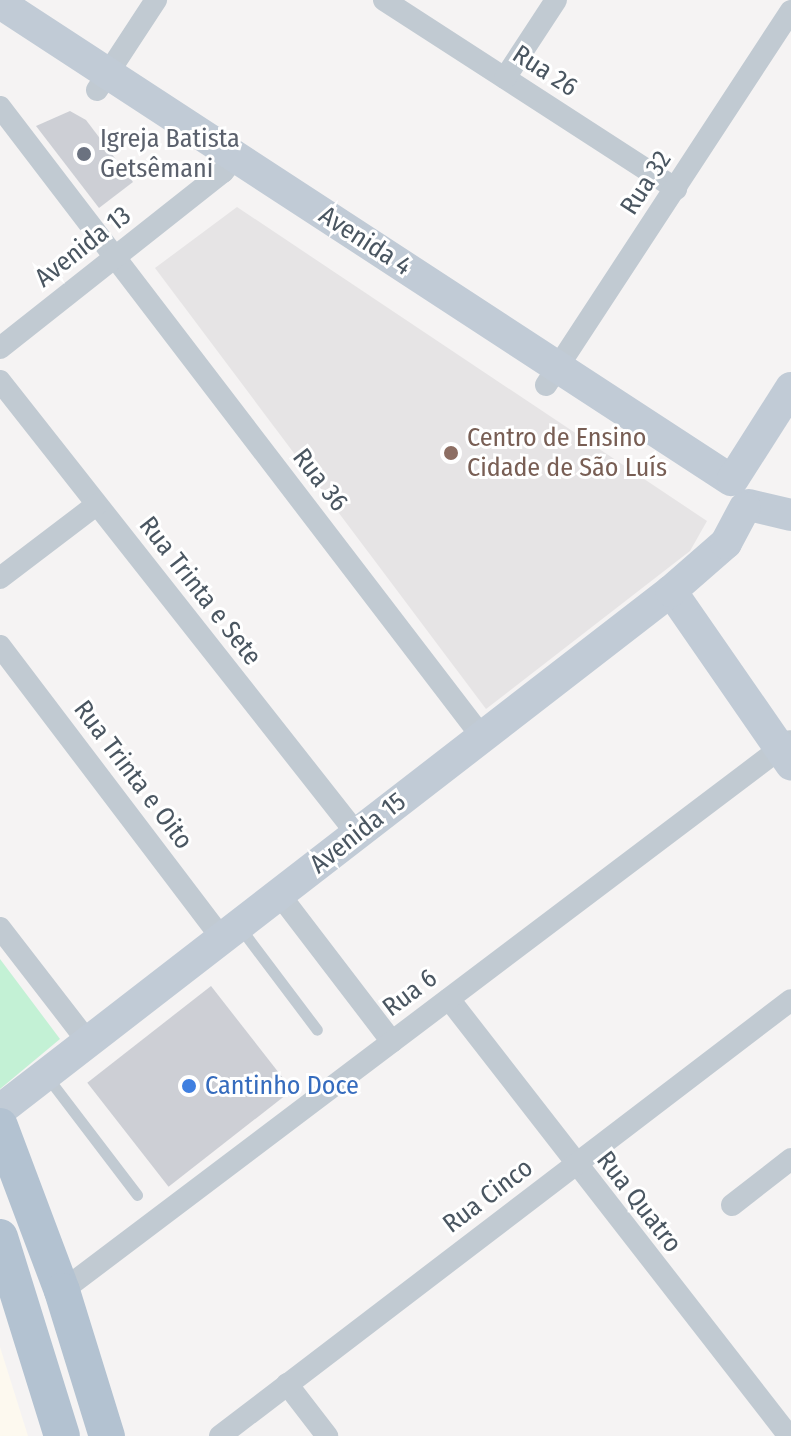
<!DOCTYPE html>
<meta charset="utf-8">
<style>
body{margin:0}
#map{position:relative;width:791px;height:1436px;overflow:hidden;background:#f5f3f3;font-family:"Fira Sans Condensed",sans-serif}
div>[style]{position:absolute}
.commercial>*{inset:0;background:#fdf9ef}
.education>*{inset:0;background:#e6e4e5}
.green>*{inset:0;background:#c3f1d5}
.building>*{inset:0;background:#cdcfd5;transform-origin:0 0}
.lane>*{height:11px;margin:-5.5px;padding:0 5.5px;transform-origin:5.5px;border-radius:5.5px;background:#c1cad2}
.street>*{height:22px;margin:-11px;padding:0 11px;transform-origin:11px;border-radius:11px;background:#c1cad2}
.secondary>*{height:32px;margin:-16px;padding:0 16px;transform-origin:16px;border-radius:16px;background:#c1cbd6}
.primary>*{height:36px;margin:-18px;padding:0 18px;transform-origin:18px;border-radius:18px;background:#b3c2d1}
.dots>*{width:22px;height:22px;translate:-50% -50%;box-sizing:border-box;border:4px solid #fff;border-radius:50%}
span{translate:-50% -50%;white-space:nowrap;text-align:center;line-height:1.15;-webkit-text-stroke:6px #fff;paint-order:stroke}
.street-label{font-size:26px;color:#4a5661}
.worship-label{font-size:26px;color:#5b616d}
.left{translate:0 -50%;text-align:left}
.education-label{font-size:26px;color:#785e54}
.shop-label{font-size:26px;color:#366cbe}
</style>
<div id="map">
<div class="commercial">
<i style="clip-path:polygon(0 1347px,28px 1436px,0 1436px)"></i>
</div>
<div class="education">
<i style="clip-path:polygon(237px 207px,707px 521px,690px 551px,486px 709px,155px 268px)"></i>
</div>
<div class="green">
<i style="clip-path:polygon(0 959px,60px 1039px,0 1089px)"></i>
</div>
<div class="building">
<i style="clip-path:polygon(70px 111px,86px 120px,133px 182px,99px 208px,36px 126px)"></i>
<i style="left:211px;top:986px;width:132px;height:157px;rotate:52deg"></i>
</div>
<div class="lane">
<i style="left:241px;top:929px;width:126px;rotate:53deg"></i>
<i style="left:48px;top:1078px;width:147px;rotate:52.7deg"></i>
</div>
<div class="street">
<i style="left:384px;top:0;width:348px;rotate:32.9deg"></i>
<i style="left:505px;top:78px;width:93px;rotate:-56.8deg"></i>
<i style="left:97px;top:90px;width:108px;rotate:-56.8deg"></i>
<i style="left:0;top:107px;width:793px;rotate:52.58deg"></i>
<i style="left:0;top:348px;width:284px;rotate:-38.3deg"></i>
<i style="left:223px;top:172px;width:19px;rotate:-51deg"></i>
<i style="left:0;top:381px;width:577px;rotate:51.76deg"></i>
<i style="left:546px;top:385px;width:447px;rotate:-56.8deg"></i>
<i style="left:0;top:578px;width:121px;rotate:-37.2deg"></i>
<i style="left:0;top:646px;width:367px;rotate:52.8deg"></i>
<i style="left:279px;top:894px;width:186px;rotate:52.6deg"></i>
<i style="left:0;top:928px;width:144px;rotate:52.3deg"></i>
<i style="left:449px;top:999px;width:554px;rotate:52.12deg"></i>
<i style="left:732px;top:1205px;width:75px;rotate:-37.9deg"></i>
<i style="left:62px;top:1291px;width:912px;rotate:-37.07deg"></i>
<i style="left:287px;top:1384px;width:66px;rotate:52.4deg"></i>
<i style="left:220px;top:1436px;width:718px;rotate:-37.36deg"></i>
</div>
<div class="secondary">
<i style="left:0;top:3px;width:873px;rotate:33.13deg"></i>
<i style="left:733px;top:479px;width:108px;rotate:-57.5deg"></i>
<i style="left:749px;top:505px;width:43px;rotate:13.4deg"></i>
<i style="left:671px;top:591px;width:211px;rotate:55.3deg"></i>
<i style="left:0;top:1110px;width:848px;rotate:-37.72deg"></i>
<i style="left:671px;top:591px;width:73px;rotate:-41.1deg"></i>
<i style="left:726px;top:543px;width:40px;rotate:-62deg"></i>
</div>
<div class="primary">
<i style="left:0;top:1126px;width:176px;rotate:69.4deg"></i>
<i style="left:62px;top:1291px;width:152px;rotate:72.8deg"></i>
<i style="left:0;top:1237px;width:208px;rotate:72.7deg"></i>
</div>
<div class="dots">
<i style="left:84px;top:154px;background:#6b7280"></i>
<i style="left:451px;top:453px;background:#8d6e63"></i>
<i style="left:189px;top:1086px;background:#3f7fe0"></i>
</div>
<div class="street-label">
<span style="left:545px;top:71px;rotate:33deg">Rua 26</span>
<span style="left:646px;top:183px;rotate:-57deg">Rua 32</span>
<span style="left:365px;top:241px;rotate:33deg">Avenida 4</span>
<span style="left:83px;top:247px;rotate:-38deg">Avenida 13</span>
<span style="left:320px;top:480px;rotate:52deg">Rua 36</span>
<span style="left:200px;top:591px;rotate:52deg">Rua Trinta e Sete</span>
<span style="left:133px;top:775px;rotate:53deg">Rua Trinta e Oito</span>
<span style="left:358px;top:833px;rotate:-38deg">Avenida 15</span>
<span style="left:410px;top:993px;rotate:-37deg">Rua 6</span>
<span style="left:488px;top:1196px;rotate:-37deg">Rua Cinco</span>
<span style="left:639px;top:1202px;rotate:52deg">Rua Quatro</span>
</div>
<div class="worship-label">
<span class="left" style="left:100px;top:154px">Igreja Batista<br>Getsêmani</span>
</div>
<div class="education-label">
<span class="left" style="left:467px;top:453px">Centro de Ensino<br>Cidade de São Luís</span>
</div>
<div class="shop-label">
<span class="left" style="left:205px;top:1086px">Cantinho Doce</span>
</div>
</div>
